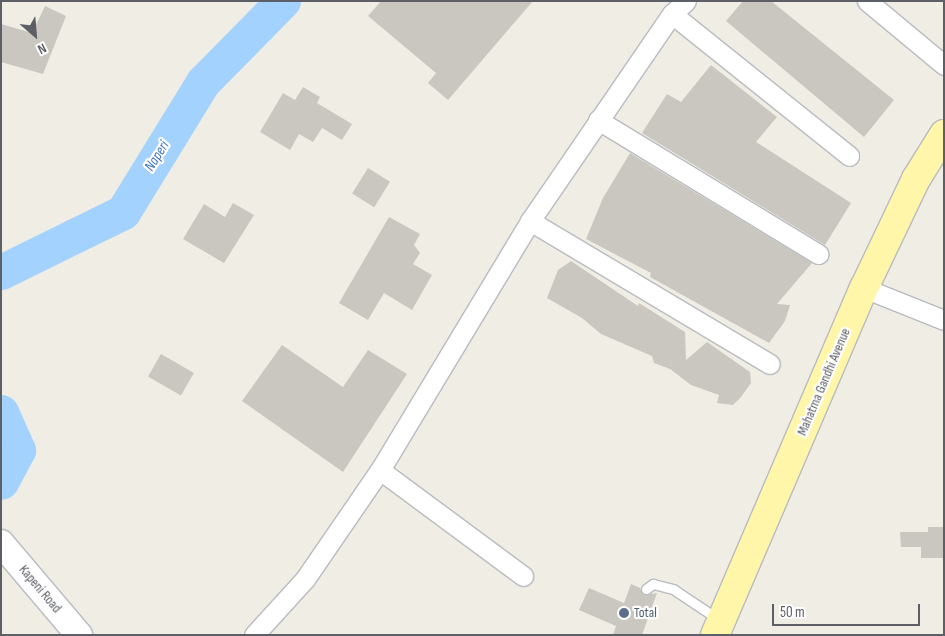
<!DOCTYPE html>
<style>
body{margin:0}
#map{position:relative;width:945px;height:636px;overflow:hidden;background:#efede4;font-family:"Sofia Sans Condensed",sans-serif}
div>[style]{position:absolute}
.river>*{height:35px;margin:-17.5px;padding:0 17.5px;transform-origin:17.5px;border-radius:17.5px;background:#a4d2ff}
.building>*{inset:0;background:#cac7c1;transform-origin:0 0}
.roads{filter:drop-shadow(1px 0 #b9bbc0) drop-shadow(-1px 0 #b9bbc0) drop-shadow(0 1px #b9bbc0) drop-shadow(0 -1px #b9bbc0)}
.lane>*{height:9px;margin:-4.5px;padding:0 4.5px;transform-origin:4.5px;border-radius:4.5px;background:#fff}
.street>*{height:19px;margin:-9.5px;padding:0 9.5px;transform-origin:9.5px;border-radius:9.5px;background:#fff}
.secondary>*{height:26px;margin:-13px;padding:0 13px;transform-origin:13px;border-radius:13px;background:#fff}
.primary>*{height:28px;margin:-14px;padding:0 14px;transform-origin:14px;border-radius:14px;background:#fff6a9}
.dots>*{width:14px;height:14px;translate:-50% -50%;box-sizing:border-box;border:2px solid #fff;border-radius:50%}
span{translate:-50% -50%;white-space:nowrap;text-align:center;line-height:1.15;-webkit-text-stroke:4.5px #fff;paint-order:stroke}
.street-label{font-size:14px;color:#5c5f65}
.service-label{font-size:14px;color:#4e5e75}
.left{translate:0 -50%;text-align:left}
.water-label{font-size:15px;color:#4076bd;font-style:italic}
.frame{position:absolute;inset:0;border:2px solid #5c5f65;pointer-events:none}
.north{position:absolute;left:10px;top:10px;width:50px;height:50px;-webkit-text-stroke:4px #fff;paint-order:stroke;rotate:153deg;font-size:14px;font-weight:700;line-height:20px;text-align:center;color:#5c5f65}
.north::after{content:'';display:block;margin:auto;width:18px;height:22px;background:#5c5f65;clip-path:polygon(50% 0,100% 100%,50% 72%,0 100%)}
.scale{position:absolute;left:772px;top:604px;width:148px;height:22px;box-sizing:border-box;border:2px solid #5c5f65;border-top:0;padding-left:6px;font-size:15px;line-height:18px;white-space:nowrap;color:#5c5f65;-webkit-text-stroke:4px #fff;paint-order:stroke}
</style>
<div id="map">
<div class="river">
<i style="left:1px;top:272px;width:136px;rotate:-26.2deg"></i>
<i style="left:123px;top:212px;width:153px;rotate:-58.4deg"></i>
<i style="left:203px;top:82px;width:114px;rotate:-45.4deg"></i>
<i style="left:1px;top:412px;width:42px;rotate:65.9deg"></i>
<i style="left:18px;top:450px;width:36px;rotate:118deg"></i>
</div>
<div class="building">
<i style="clip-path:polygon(381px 1px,533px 1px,448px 100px,428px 83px,436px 73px,368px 16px)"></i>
<i style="clip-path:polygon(743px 1px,771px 1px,894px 100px,864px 137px,726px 21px)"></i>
<i style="clip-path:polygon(45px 6px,66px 16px,43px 74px,1px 62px,1px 24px,32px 33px)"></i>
<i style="clip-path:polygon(711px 65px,777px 117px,756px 142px,851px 203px,825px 245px,642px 133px,667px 94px,681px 102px)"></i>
<i style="clip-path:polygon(303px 87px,320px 97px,317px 103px,352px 124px,342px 140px,322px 128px,313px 142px,299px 134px,290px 150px,260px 132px,283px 93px,295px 100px)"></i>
<i style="clip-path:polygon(630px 153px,812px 263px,777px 304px,790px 305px,785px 321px,769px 343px,650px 277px,651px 273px,586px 239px,603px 198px)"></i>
<i style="left:368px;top:168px;width:26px;height:30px;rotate:32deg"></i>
<i style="clip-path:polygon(233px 203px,254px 215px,224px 263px,183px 239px,204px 204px,225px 217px)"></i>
<i style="clip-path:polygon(389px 217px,420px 234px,414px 245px,420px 253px,413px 264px,432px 275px,412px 310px,384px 293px,368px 320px,339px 303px)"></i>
<i style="clip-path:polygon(571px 261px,638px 306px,639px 303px,685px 332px,686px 360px,707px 342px,750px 372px,751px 383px,741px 397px,733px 405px,717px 403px,719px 395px,691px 385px,670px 369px,654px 363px,652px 356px,601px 334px,582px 318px,547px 298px,558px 270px)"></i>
<i style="clip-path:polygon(282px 345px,343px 387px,368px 350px,407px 374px,343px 472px,242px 401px)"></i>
<i style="left:161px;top:354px;width:38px;height:26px;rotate:30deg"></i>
<i style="clip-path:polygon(928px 527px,944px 527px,944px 558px,921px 558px,921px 547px,901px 547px,900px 532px,928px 532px)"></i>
<i style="clip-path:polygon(631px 584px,640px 588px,644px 595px,657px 593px,642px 635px,613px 635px,616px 626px,579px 610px,589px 588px,624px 603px)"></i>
</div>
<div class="roads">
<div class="lane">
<i style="left:646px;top:589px;width:9px;rotate:-36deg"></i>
<i style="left:653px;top:584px;width:21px;rotate:14deg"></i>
<i style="left:673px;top:589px;width:54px;rotate:33.7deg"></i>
</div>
<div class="street">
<i style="left:867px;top:1px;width:100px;rotate:39.7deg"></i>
<i style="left:672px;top:14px;width:227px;rotate:38.7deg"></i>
<i style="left:598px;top:120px;width:258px;rotate:31.3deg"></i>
<i style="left:530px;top:221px;width:279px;rotate:30.8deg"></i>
<i style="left:864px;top:288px;width:86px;rotate:21.8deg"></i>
<i style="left:380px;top:470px;width:178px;rotate:36.5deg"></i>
<i style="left:254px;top:635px;width:76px;rotate:-47.7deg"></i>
<i style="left:305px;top:579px;width:132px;rotate:-55.5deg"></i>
<i style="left:380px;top:470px;width:291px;rotate:-58.9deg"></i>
<i style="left:530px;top:221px;width:251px;rotate:-55.6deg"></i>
<i style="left:672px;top:14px;width:19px;rotate:-43deg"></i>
</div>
<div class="secondary">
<i style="left:1px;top:543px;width:121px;rotate:49.7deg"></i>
</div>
<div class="primary">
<i style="left:715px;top:635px;width:378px;rotate:-66.8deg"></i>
<i style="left:864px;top:288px;width:121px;rotate:-64.5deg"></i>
<i style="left:916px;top:179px;width:53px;rotate:-58.1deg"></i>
</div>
</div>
<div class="dots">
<i style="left:624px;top:613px;background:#5c6f8a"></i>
</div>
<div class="street-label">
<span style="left:824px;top:382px;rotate:-67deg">Mahatma Gandhi Avenue</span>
<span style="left:40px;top:589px;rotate:50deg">Kapeni Road</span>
</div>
<div class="service-label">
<span class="left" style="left:634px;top:613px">Total</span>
</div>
<div class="water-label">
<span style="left:157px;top:156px;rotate:-58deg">Naperi</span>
</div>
<div class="frame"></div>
<div class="north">N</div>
<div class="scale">50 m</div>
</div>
